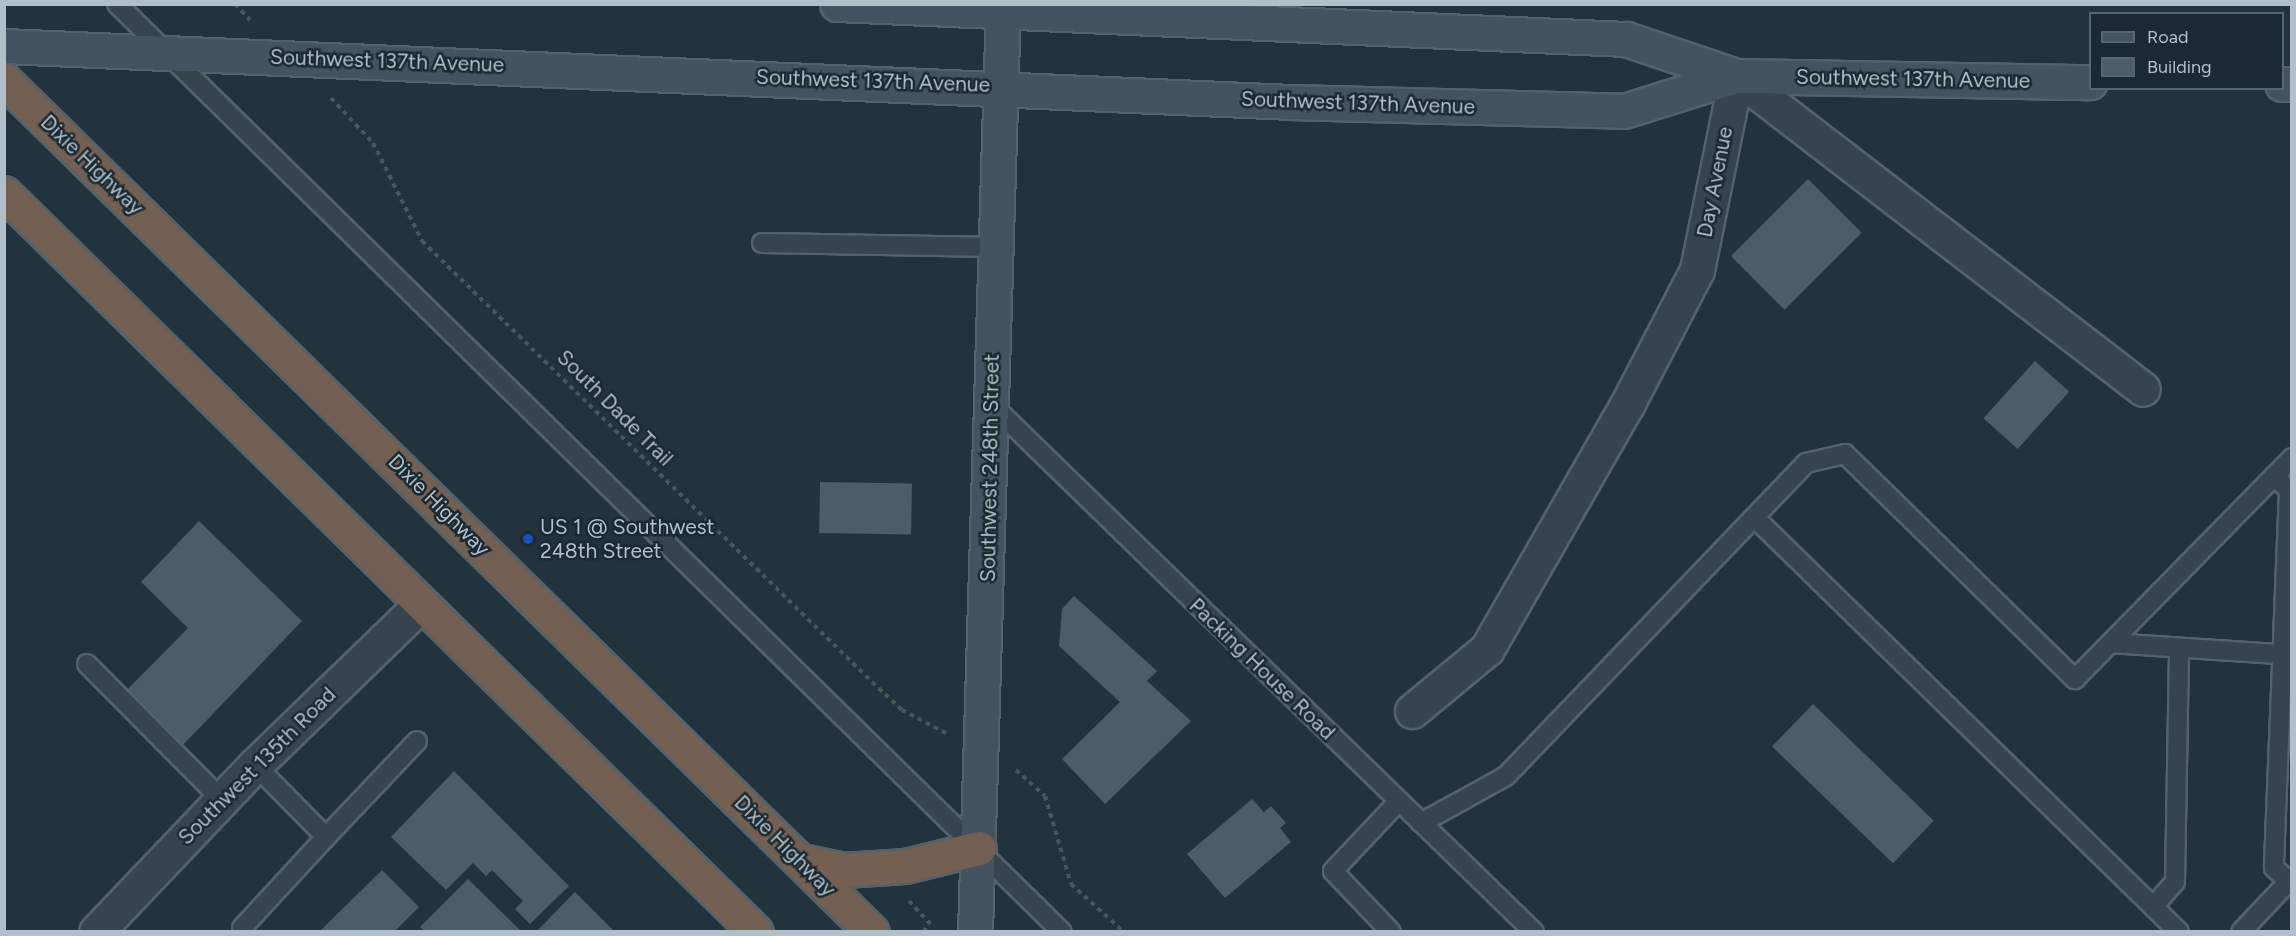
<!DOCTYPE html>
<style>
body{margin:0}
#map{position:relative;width:2296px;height:936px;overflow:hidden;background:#22333d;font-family:Figtree,sans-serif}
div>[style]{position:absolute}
.building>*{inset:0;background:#4a5d69;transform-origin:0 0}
.path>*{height:4px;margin-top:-2px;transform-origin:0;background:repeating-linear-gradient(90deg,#425a58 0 4.5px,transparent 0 9px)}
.roads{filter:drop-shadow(2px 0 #54626b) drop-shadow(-2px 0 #54626b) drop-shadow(0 2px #54626b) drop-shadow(0 -2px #54626b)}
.lane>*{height:18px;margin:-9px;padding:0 9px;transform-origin:9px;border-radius:9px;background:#36444d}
.street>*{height:33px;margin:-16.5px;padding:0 16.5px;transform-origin:16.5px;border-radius:16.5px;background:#36444d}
.secondary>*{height:33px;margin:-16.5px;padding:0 16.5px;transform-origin:16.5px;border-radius:16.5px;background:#435460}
.highway>*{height:33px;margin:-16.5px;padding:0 16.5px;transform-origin:16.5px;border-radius:16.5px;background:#746052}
.dots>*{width:16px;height:16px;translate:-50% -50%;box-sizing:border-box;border:3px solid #1b2932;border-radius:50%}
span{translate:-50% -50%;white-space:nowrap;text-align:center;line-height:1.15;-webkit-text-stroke:5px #1b2932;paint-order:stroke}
.street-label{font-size:21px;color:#b1bfc9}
.poi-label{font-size:21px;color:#b1bfc9}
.left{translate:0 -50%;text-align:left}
.frame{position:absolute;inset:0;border:6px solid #b1bfc9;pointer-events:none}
.legend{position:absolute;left:2089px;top:12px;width:195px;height:78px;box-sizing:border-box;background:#1b2932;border:2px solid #57656e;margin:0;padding:8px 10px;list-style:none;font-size:18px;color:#b1bfc9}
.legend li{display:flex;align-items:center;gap:12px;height:30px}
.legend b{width:30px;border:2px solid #57656e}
</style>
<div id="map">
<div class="building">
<i style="left:1808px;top:179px;width:76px;height:109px;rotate:45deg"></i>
<i style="left:2035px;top:361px;width:46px;height:77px;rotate:42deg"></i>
<i style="left:820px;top:482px;width:92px;height:51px;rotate:1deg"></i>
<i style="clip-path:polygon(199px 521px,302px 621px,181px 747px,125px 692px,188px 628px,141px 582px)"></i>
<i style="clip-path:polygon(1074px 596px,1157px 671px,1147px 681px,1191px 721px,1105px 804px,1062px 759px,1120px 702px,1059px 646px,1062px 609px)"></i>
<i style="left:1813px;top:704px;width:168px;height:59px;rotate:44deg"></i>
<i style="clip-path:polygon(454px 771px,569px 886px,530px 924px,515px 909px,523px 901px,492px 870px,486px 876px,473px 863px,446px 890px,391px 837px)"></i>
<i style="clip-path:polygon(1252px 799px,1264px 812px,1271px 806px,1286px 823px,1280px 828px,1291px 842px,1225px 898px,1187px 854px)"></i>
<i style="clip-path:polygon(382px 870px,419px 907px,394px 932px,319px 932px)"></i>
<i style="clip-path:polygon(468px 879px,522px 932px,425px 932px,420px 927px)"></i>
<i style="clip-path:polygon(575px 892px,615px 932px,536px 932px)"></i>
</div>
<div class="path">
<i style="left:235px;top:4px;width:22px;rotate:47deg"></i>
<i style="left:331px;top:98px;width:62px;rotate:47deg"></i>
<i style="left:373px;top:143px;width:110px;rotate:63.4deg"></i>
<i style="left:422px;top:241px;width:630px;rotate:44.42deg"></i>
<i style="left:872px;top:682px;width:41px;rotate:43deg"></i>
<i style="left:902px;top:710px;width:50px;rotate:27.6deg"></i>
<i style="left:1016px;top:770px;width:39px;rotate:42deg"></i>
<i style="left:1045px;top:796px;width:92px;rotate:73.5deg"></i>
<i style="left:1071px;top:884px;width:72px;rotate:42.2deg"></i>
<i style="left:909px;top:901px;width:35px;rotate:47deg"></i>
<i style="left:924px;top:932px;width:11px;rotate:-68deg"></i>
</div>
<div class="roads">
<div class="lane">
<i style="left:117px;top:4px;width:1324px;rotate:44.48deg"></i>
<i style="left:762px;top:243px;width:235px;rotate:1deg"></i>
<i style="left:992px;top:405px;width:756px;rotate:44.2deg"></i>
<i style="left:2274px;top:476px;width:21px;rotate:43deg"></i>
<i style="left:2289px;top:490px;width:378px;rotate:92.3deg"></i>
<i style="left:2274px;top:868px;width:20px;rotate:41deg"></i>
<i style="left:1754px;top:517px;width:594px;rotate:44.32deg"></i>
<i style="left:2111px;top:643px;width:181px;rotate:3.8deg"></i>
<i style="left:87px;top:664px;width:190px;rotate:45.2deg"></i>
<i style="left:255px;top:765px;width:101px;rotate:45.4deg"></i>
<i style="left:326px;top:837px;width:132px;rotate:-46.5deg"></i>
<i style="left:1421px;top:823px;width:97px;rotate:-28.9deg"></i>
<i style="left:1506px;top:776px;width:434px;rotate:-46.2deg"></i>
<i style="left:1806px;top:463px;width:40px;rotate:-13deg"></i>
<i style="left:1845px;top:454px;width:322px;rotate:44.4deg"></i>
<i style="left:2075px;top:679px;width:310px;rotate:-45.5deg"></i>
<i style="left:2153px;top:907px;width:33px;rotate:-49deg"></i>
<i style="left:2175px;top:882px;width:233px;rotate:-89deg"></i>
<i style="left:242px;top:928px;width:124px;rotate:-47.3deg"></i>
<i style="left:1391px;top:932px;width:84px;rotate:-133.6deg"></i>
<i style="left:1333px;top:871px;width:96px;rotate:-46.7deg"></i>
<i style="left:2241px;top:932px;width:74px;rotate:-46.6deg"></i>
</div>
<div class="street">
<i style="left:1412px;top:711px;width:97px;rotate:-39.6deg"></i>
<i style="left:1487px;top:649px;width:281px;rotate:-60.2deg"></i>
<i style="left:1627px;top:405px;width:152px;rotate:-62.6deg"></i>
<i style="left:1697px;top:270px;width:198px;rotate:-78.6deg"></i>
<i style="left:1736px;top:76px;width:513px;rotate:37.56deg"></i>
<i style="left:96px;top:932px;width:231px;rotate:-46.4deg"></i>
<i style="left:255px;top:765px;width:231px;rotate:-44.1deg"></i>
</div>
<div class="secondary">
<i style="left:837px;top:4px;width:790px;rotate:2.54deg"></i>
<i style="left:1626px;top:39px;width:116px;rotate:18.6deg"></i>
<i style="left:4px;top:46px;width:1287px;rotate:2.49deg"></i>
<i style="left:1290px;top:102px;width:334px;rotate:1.5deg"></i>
<i style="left:1624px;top:111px;width:117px;rotate:-17.4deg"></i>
<i style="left:1736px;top:76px;width:354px;rotate:1deg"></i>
<i style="left:2282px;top:84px;width:10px"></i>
<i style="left:975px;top:932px;width:928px;rotate:-88.27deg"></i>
</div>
<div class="highway">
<i style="left:4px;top:80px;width:1216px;rotate:44.47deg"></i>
<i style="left:4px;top:193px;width:1054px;rotate:44.5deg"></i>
<i style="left:801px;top:861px;width:44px;rotate:11.8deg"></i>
<i style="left:844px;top:870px;width:61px;rotate:-3.8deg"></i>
<i style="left:905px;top:866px;width:76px;rotate:-13.7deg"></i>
</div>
</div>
<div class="dots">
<i style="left:528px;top:539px;background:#1a4fb4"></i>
</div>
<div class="street-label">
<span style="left:387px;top:61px;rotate:2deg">Southwest 137th Avenue</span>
<span style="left:1913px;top:79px;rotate:1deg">Southwest 137th Avenue</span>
<span style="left:873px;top:81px;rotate:2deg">Southwest 137th Avenue</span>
<span style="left:1358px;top:103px;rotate:2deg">Southwest 137th Avenue</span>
<span style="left:92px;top:165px;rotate:44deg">Dixie Highway</span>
<span style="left:1715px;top:182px;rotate:-79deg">Day Avenue</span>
<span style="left:615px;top:408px;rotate:45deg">South Dade Trail</span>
<span style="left:990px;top:468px;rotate:-89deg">Southwest 248th Street</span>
<span style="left:439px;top:505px;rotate:45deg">Dixie Highway</span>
<span style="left:1262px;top:669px;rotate:44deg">Packing House Road</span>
<span style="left:257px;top:766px;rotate:-45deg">Southwest 135th Road</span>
<span style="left:785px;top:846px;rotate:45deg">Dixie Highway</span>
</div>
<div class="poi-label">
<span class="left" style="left:540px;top:539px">US 1 @ Southwest<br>248th Street</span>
</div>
<div class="frame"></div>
<ul class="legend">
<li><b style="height:8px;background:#435460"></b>Road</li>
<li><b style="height:16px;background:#4a5d69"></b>Building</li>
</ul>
</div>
